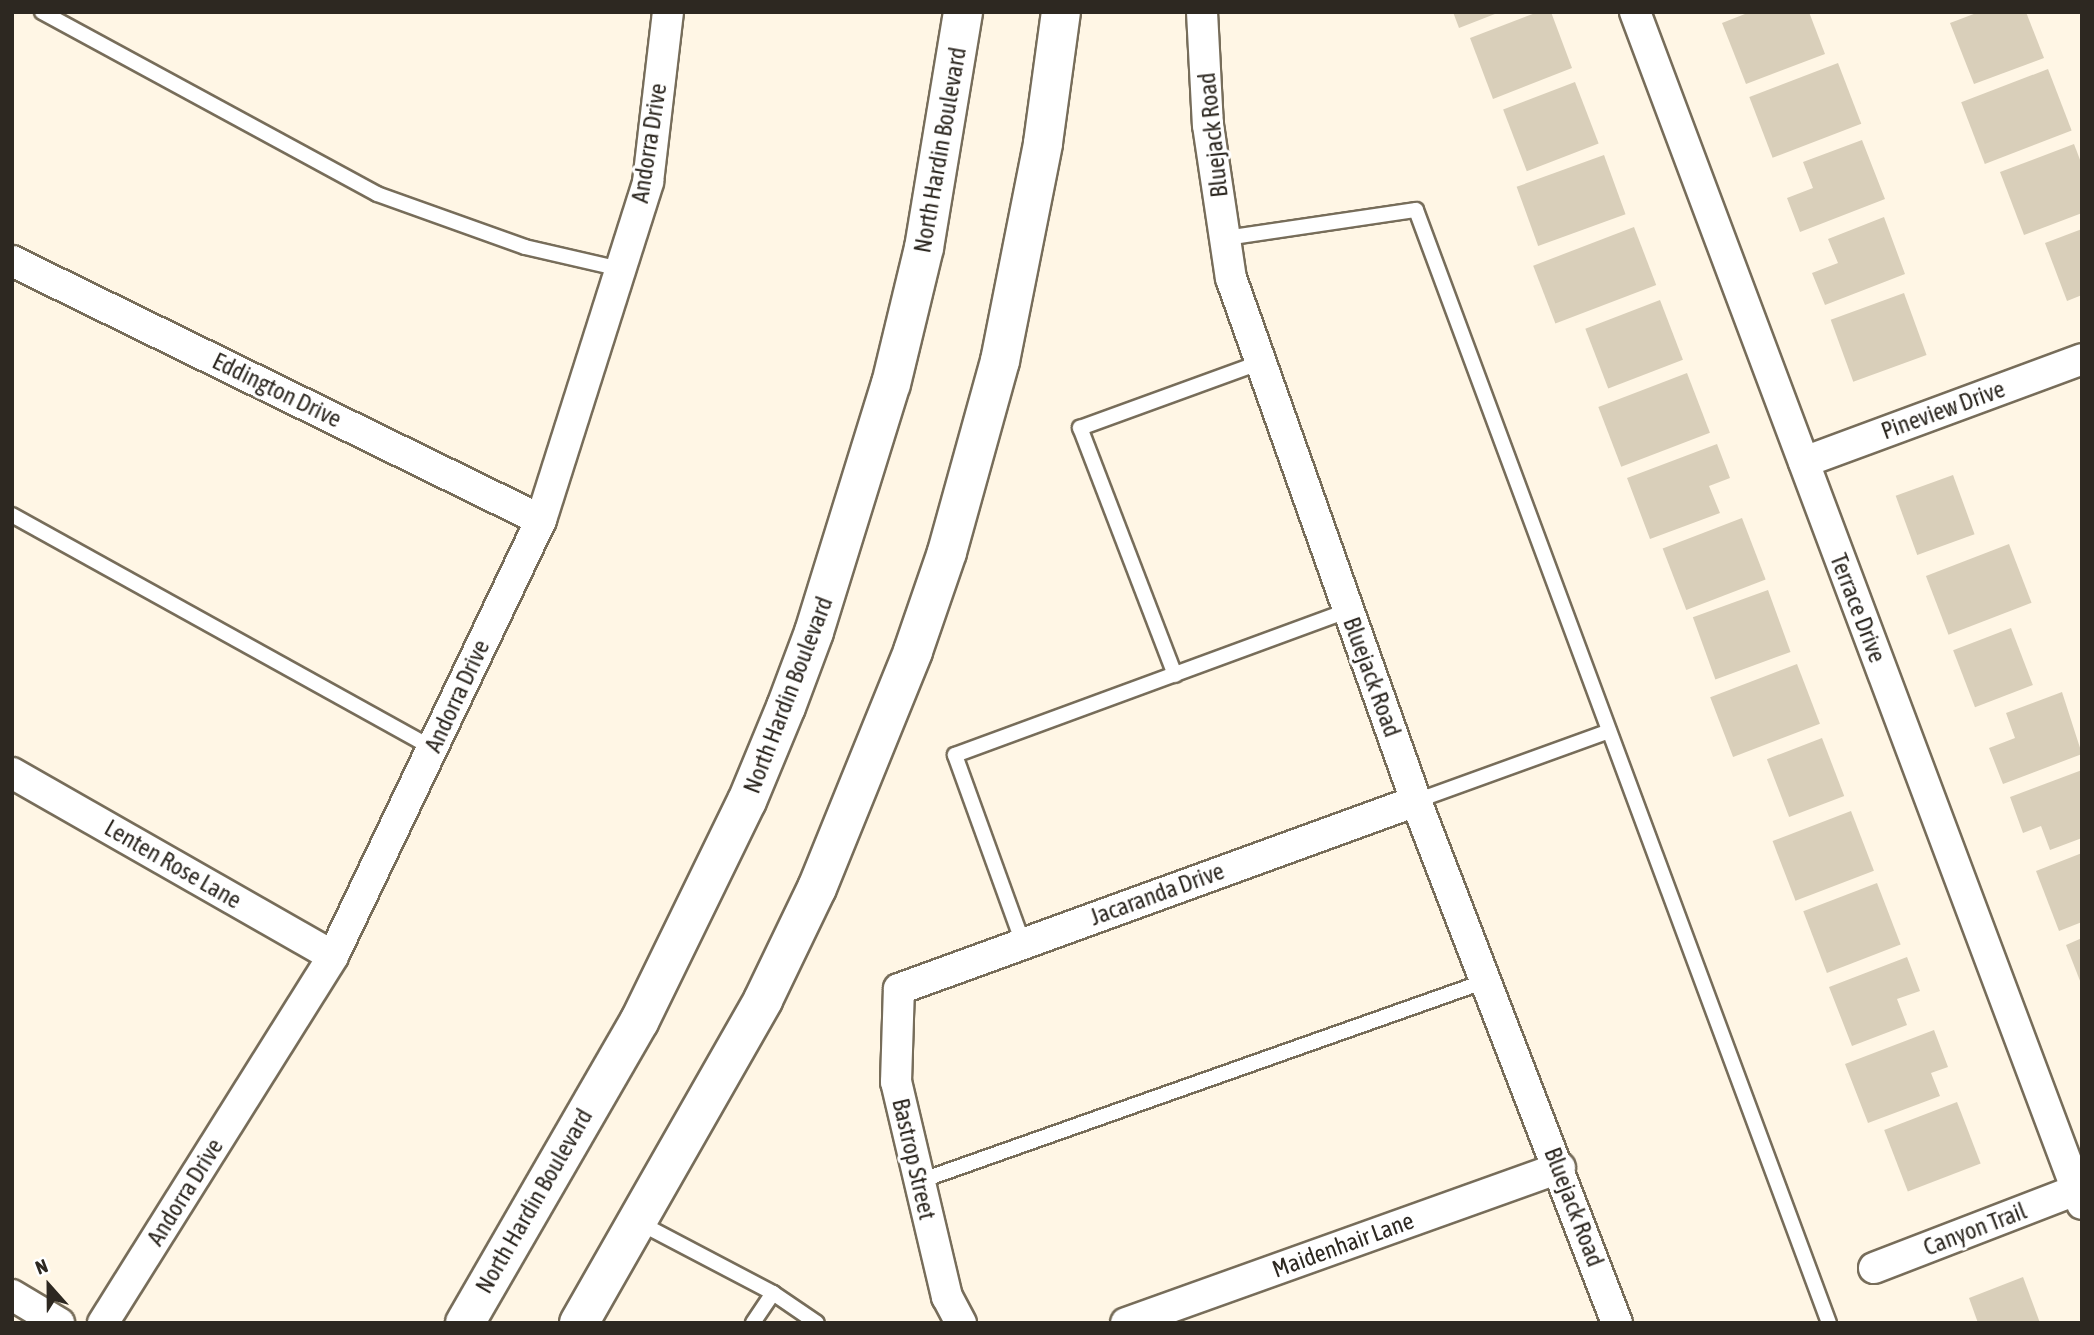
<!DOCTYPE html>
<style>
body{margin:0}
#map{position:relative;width:2094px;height:1335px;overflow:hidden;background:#fff6e5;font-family:"Asap Condensed",sans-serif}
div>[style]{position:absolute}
.building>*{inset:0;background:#d9cfba;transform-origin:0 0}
.roads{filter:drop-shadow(2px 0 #776d5a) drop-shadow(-2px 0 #776d5a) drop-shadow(0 2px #776d5a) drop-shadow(0 -2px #776d5a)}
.lane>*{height:14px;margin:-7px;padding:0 7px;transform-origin:7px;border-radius:7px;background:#fff}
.street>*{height:30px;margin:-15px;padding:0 15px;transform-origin:15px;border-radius:15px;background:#fff}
.secondary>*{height:38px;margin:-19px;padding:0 19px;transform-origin:19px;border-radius:19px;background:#fff}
span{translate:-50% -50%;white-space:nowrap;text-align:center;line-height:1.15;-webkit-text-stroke:6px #fff;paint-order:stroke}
.street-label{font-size:24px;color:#2d2821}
.frame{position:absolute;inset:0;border:14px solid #2d2821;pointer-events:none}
.north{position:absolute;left:14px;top:1251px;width:70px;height:70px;-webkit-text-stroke:5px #fff;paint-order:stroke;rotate:339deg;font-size:19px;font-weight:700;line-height:28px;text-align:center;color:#2d2821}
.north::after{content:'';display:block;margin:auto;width:24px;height:32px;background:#2d2821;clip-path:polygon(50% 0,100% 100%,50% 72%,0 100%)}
</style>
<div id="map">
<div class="building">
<i style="clip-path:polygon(1453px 12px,1500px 12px,1459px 28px)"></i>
<i style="clip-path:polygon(1538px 12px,1551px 12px,1572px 68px,1493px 99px,1470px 38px)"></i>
<i style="clip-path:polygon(1750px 12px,1809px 12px,1825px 54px,1746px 84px,1722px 23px)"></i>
<i style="clip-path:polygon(1979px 12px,2026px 12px,2044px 58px,1974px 84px,1950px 23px)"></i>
<i style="left:1838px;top:63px;width:65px;height:95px;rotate:69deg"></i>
<i style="left:2048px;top:69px;width:66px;height:93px;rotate:69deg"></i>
<i style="left:1575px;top:82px;width:66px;height:77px;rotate:69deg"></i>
<i style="clip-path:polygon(1862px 140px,1885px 199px,1800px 232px,1787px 198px,1813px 188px,1803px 162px)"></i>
<i style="clip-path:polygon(2074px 144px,2082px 165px,2082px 213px,2024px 235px,2000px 172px)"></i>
<i style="left:1604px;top:155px;width:63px;height:93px;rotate:70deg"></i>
<i style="clip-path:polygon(1884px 217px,1905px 274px,1825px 305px,1812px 273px,1838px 263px,1828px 239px)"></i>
<i style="left:1634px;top:227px;width:62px;height:108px;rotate:69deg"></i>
<i style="clip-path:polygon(2082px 229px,2082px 295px,2067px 301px,2045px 243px)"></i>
<i style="left:1904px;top:293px;width:66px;height:78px;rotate:70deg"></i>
<i style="left:1660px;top:300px;width:64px;height:80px;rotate:69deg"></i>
<i style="left:1687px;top:373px;width:64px;height:95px;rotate:69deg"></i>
<i style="clip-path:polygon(1717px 444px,1730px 478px,1709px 486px,1720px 513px,1650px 539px,1627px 478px)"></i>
<i style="left:1953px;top:475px;width:63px;height:61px;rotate:70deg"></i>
<i style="left:1742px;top:518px;width:66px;height:85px;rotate:69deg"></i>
<i style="left:2009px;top:544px;width:63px;height:89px;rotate:69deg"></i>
<i style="left:1768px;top:590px;width:66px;height:80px;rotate:70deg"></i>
<i style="left:2011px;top:628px;width:61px;height:62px;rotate:69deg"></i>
<i style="left:1797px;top:664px;width:64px;height:93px;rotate:69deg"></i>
<i style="clip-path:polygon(2062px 692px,2082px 754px,2003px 784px,1989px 748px,2015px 738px,2006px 713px)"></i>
<i style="left:1822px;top:738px;width:62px;height:59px;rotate:69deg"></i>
<i style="clip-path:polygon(2082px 770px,2082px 838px,2050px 850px,2041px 826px,2023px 833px,2010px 797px)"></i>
<i style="left:1851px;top:811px;width:64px;height:84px;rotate:69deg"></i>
<i style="clip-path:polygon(2082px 853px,2082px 922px,2059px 931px,2036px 871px)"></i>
<i style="left:1877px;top:883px;width:66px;height:79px;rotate:69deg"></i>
<i style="clip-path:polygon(2082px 938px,2082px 986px,2066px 945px)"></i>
<i style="clip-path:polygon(1907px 957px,1920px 991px,1897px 999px,1907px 1025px,1852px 1046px,1829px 987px)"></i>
<i style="clip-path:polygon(1934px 1030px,1948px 1067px,1931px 1073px,1940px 1096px,1868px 1123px,1845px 1064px)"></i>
<i style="left:1957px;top:1102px;width:66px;height:78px;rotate:69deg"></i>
<i style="clip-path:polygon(2023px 1277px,2040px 1323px,1978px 1323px,1969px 1298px)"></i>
</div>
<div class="roads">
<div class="lane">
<i style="left:42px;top:12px;width:381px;rotate:28.5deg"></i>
<i style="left:377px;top:194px;width:157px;rotate:19.7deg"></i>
<i style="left:525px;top:247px;width:98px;rotate:13deg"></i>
<i style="left:1226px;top:238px;width:192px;rotate:-8.4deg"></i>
<i style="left:1416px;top:210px;width:1187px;rotate:69.64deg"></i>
<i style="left:12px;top:515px;width:481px;rotate:29deg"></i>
<i style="left:1175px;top:675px;width:265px;rotate:-111deg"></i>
<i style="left:1080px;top:428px;width:193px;rotate:-20deg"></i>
<i style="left:1416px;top:801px;width:205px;rotate:-19.9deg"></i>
<i style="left:1023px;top:943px;width:200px;rotate:-109.9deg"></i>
<i style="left:955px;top:755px;width:420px;rotate:-20.2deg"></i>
<i style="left:917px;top:1182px;width:603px;rotate:-19.46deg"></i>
<i style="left:638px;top:1222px;width:153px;rotate:27.7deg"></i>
<i style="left:773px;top:1293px;width:36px;rotate:124deg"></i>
<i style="left:773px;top:1293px;width:53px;rotate:34.3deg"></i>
</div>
<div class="street">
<i style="left:1202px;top:12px;width:113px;rotate:87deg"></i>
<i style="left:1208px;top:125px;width:155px;rotate:81.5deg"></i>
<i style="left:1231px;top:278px;width:555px;rotate:70.52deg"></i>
<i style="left:1416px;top:801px;width:559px;rotate:68.94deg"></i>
<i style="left:1635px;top:12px;width:1273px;rotate:69.44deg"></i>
<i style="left:12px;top:261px;width:589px;rotate:26.09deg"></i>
<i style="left:1804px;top:462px;width:296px;rotate:-20.3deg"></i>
<i style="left:12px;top:773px;width:369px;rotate:29.7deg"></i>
<i style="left:1874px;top:1268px;width:217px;rotate:-21.1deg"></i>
<i style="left:12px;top:1295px;width:55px;rotate:30.8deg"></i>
<i style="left:103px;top:1323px;width:433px;rotate:-57.9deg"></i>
<i style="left:333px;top:956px;width:483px;rotate:-64.5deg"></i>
<i style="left:541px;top:520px;width:355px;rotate:-72.4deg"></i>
<i style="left:648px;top:182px;width:171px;rotate:-83.3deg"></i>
<i style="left:961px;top:1323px;width:30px;rotate:-118deg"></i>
<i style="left:947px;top:1297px;width:221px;rotate:-103.3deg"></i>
<i style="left:896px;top:1082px;width:93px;rotate:-88.2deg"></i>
<i style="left:899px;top:989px;width:550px;rotate:-19.98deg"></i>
<i style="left:1126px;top:1323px;width:461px;rotate:-19.7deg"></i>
</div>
<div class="secondary">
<i style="left:465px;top:1323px;width:348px;rotate:-60deg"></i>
<i style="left:639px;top:1022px;width:246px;rotate:-64deg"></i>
<i style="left:747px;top:801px;width:102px;rotate:-67.5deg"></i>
<i style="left:786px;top:707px;width:80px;rotate:-69.5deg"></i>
<i style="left:814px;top:632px;width:260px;rotate:-72.8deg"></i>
<i style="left:891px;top:384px;width:140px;rotate:-76.4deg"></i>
<i style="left:924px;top:248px;width:239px;rotate:-80.6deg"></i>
<i style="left:579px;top:1323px;width:372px;rotate:-60.3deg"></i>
<i style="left:763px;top:1000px;width:124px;rotate:-64.3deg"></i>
<i style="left:817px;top:888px;width:256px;rotate:-67.9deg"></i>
<i style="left:913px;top:651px;width:105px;rotate:-71deg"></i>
<i style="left:947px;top:552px;width:198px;rotate:-74.5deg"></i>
<i style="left:1000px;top:361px;width:222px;rotate:-78.8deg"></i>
<i style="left:1043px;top:143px;width:132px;rotate:-82.2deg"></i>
</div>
</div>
<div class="street-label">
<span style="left:1213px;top:135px;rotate:-96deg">Bluejack Road</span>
<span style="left:649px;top:143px;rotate:-81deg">Andorra Drive</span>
<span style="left:940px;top:150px;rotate:-80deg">North Hardin Boulevard</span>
<span style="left:277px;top:390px;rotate:26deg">Eddington Drive</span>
<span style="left:1943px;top:410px;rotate:-20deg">Pineview Drive</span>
<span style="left:1858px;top:608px;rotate:69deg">Terrace Drive</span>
<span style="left:1372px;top:677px;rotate:70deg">Bluejack Road</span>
<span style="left:788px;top:695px;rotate:-69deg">North Hardin Boulevard</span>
<span style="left:457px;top:696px;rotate:-65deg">Andorra Drive</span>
<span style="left:173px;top:864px;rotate:30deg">Lenten Rose Lane</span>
<span style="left:1157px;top:894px;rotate:-20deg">Jacaranda Drive</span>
<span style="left:914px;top:1159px;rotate:77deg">Bastrop Street</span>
<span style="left:185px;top:1192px;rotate:-58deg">Andorra Drive</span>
<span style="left:534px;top:1201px;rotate:-60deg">North Hardin Boulevard</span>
<span style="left:1574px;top:1207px;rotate:69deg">Bluejack Road</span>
<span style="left:1975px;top:1229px;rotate:-21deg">Canyon Trail</span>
<span style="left:1343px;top:1245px;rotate:-20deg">Maidenhair Lane</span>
</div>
<div class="frame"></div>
<div class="north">N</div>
</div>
